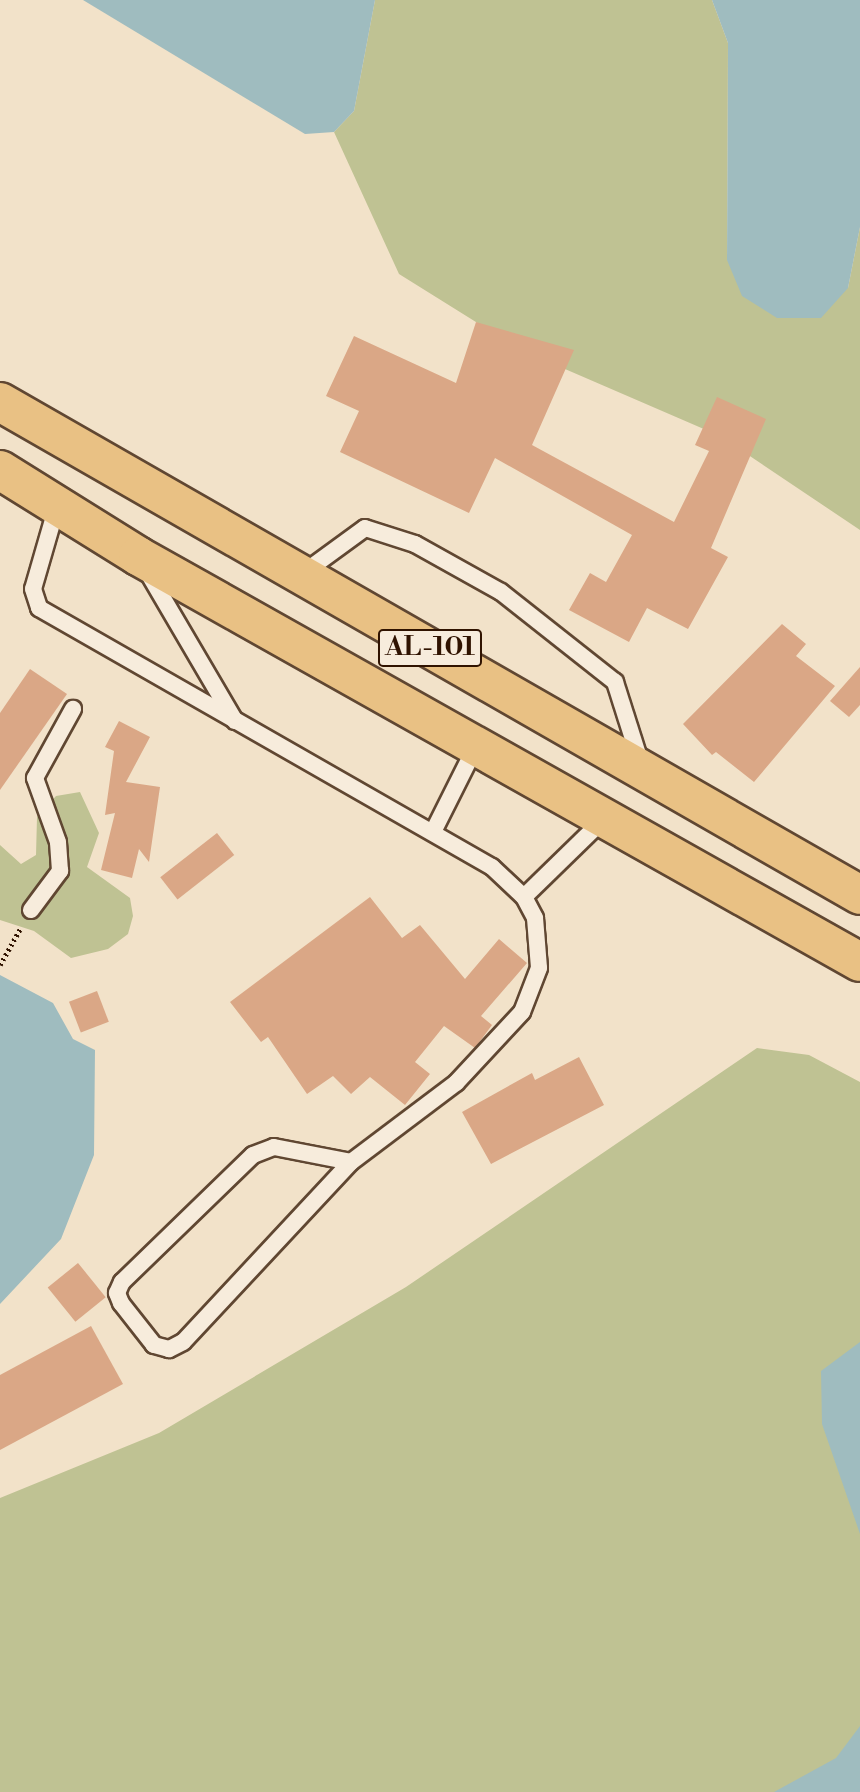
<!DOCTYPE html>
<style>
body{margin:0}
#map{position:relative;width:860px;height:1792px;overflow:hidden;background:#f2e2c9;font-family:"Libre Bodoni",serif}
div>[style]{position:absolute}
.green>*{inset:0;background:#bfc293}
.water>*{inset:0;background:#9fbcbf}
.building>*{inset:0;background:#daa786;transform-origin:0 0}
.path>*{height:4.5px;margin-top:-2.25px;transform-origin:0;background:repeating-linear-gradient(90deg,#301300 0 2px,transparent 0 5.5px)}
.roads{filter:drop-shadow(2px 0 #604732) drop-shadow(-2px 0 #604732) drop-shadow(0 2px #604732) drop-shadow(0 -2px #604732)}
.lane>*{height:16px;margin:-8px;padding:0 8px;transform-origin:8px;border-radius:8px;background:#f7ecdc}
.highway>*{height:38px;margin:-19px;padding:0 19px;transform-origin:19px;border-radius:19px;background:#e9c184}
span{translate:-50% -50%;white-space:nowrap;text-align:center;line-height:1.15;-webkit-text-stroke:5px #f7ecdc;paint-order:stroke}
.shield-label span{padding:2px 5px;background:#f7ecdc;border:2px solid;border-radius:5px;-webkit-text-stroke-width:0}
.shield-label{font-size:26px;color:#301300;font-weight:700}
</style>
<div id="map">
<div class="green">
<i style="clip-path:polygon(375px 0,712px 0,728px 43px,727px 260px,848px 288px,860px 227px,860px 530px,720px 436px,521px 350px,399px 274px,334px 132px,354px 111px)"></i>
<i style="clip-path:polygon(80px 792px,99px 833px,87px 867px,130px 898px,133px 916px,128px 934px,108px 949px,71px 958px,34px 931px,0 920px,0 845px,21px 864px,36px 855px,37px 817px,56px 796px)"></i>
<i style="clip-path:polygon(757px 1048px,809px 1055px,860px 1082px,860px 1792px,0 1792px,0 1498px,159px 1433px,406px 1287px)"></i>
</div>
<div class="water">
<i style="clip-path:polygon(83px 0,375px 0,354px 111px,334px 132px,305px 134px)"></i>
<i style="clip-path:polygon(712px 0,860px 0,860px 227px,848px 288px,821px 318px,777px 318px,742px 296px,727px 260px,728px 43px)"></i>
<i style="clip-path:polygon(0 975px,53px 1003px,73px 1039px,95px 1050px,94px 1155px,61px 1239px,0 1304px)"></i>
<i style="clip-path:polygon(860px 1342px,860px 1534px,822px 1424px,821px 1371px)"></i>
<i style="clip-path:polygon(860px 1726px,860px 1792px,774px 1792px,836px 1758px)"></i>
</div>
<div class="building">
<i style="clip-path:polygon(476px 322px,574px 350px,532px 445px,674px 522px,709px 451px,695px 445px,717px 397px,766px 419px,711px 548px,728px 557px,688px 629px,647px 608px,629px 642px,569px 610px,590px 573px,606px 582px,632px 535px,495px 458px,469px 513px,340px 452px,359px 411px,326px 396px,354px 336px,456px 383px)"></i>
<i style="clip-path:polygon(782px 624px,806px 644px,796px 656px,835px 686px,754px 782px,716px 752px,712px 755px,683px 724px)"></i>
<i style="clip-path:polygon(860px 667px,860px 705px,849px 717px,830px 701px)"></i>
<i style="clip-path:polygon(30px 669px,67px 694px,0 790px,0 713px)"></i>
<i style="clip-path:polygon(119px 721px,150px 737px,126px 782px,160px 787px,149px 862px,139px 849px,132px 878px,101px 870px,115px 813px,105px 815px,114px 751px,105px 747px)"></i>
<i style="left:217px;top:833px;width:28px;height:72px;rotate:52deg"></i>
<i style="clip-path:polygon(370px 897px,402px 938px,420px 925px,465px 979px,499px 939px,527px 963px,481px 1016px,492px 1025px,475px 1048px,444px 1026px,415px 1062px,430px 1074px,405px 1105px,370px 1077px,351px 1094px,333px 1076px,307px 1094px,268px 1037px,261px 1042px,230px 1002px)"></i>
<i style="left:97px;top:991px;width:33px;height:30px;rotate:69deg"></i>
<i style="clip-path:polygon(579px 1057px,604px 1105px,491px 1164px,462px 1112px,532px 1073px,535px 1080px)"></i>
<i style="left:78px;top:1263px;width:44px;height:39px;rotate:51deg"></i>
<i style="clip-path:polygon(91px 1326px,123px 1384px,0 1450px,0 1375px)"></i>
</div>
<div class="path">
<i style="left:0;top:965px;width:41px;rotate:-60.9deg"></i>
</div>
<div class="roads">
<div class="lane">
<i style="left:57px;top:506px;width:86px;rotate:106.1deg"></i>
<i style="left:33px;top:589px;width:20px;rotate:72deg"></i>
<i style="left:39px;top:608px;width:522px;rotate:29.76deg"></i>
<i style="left:492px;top:867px;width:44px;rotate:43.2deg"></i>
<i style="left:524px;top:897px;width:24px;rotate:62deg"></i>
<i style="left:535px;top:918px;width:50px;rotate:85.4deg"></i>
<i style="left:539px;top:968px;width:47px;rotate:111.1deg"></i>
<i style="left:522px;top:1012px;width:97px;rotate:132.9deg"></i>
<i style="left:456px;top:1083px;width:131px;rotate:143deg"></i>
<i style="left:351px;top:1162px;width:246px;rotate:133deg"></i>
<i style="left:183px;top:1342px;width:16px;rotate:153deg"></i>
<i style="left:169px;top:1349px;width:16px;rotate:-165deg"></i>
<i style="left:154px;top:1345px;width:53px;rotate:-128.2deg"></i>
<i style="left:121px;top:1303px;width:11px;rotate:-112deg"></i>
<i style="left:117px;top:1293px;width:12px;rotate:-66deg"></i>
<i style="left:122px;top:1282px;width:182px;rotate:-44.1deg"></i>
<i style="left:253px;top:1155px;width:22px;rotate:-21deg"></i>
<i style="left:274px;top:1147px;width:78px;rotate:11deg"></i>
<i style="left:147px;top:571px;width:174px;rotate:59.6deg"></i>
<i style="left:302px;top:574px;width:78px;rotate:-36.1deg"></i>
<i style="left:365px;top:528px;width:52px;rotate:17.7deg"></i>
<i style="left:415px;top:544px;width:98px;rotate:29.2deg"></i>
<i style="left:501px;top:592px;width:145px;rotate:38.3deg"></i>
<i style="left:615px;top:682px;width:83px;rotate:72.4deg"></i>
<i style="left:433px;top:832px;width:96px;rotate:-63.4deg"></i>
<i style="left:524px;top:897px;width:113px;rotate:-44.3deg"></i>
<i style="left:31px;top:910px;width:49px;rotate:-53.4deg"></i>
<i style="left:60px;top:871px;width:29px;rotate:-94deg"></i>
<i style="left:58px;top:842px;width:68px;rotate:-109.8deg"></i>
<i style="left:35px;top:778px;width:79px;rotate:-61.2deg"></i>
</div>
<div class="highway">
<i style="left:0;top:402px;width:991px;rotate:29.82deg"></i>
<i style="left:0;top:470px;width:163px;rotate:31.9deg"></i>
<i style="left:138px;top:556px;width:828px;rotate:29.35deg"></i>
</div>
</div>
<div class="shield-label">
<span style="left:430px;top:648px">AL-101</span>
</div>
</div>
